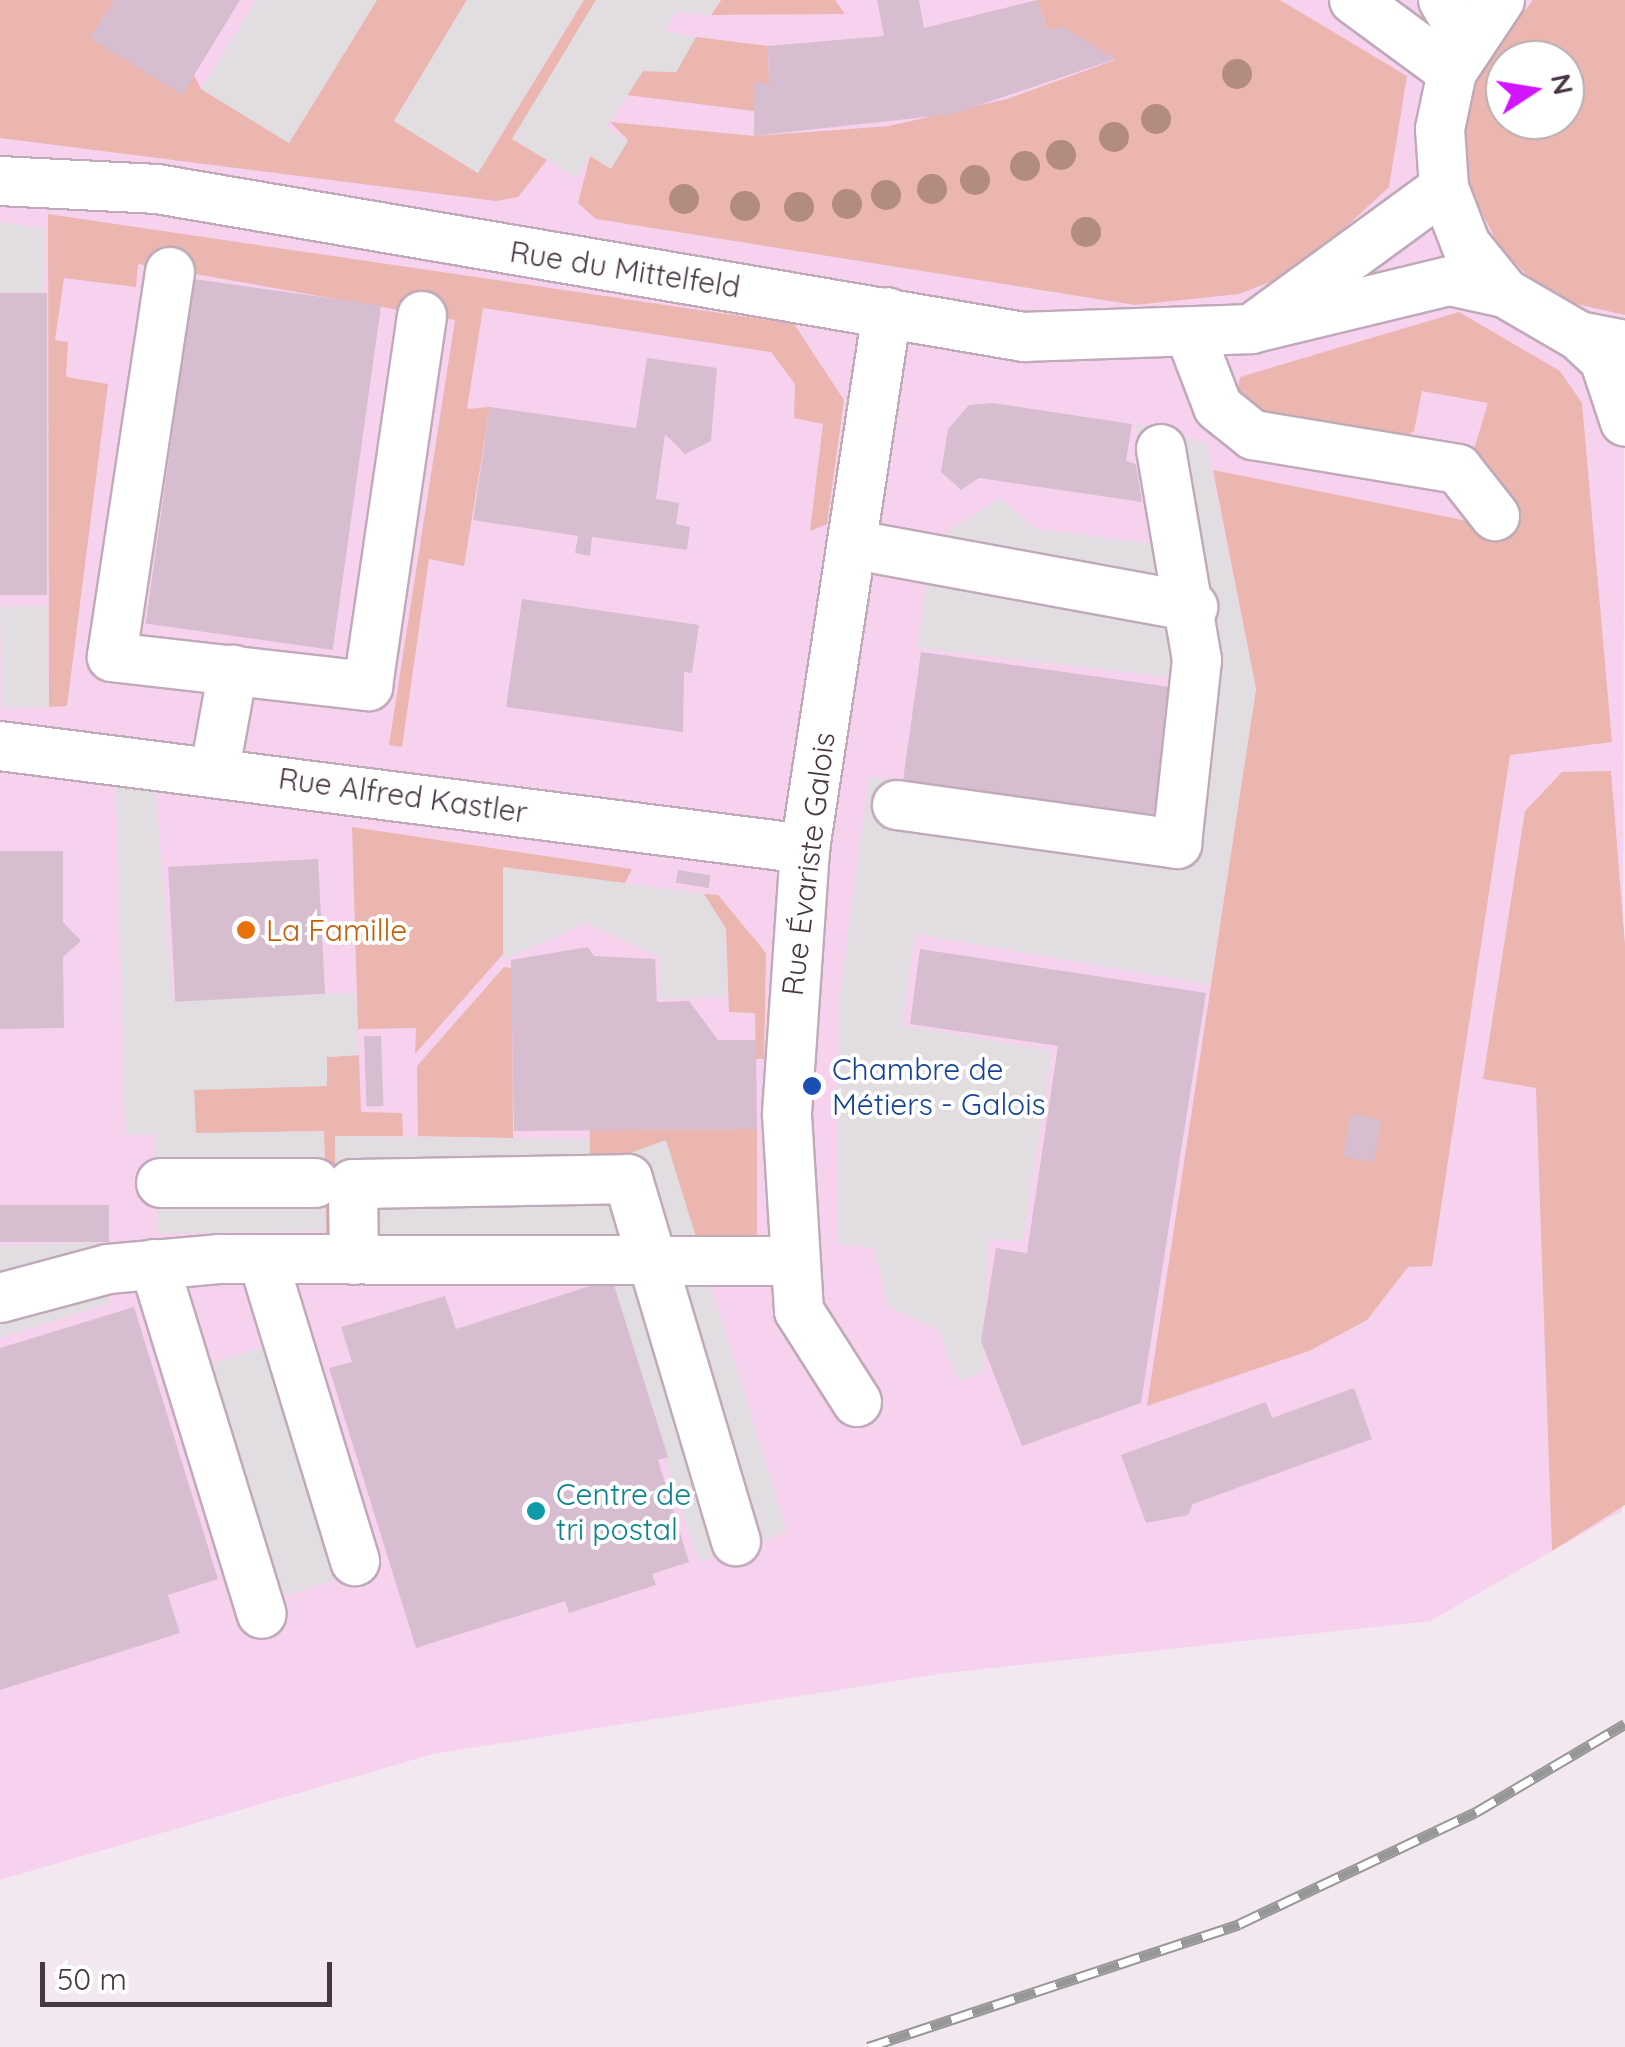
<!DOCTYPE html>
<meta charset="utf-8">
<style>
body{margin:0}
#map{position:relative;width:1625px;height:2047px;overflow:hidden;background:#f4e8f0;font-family:Quicksand,sans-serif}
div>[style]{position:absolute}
.commercial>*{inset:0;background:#f7d2ee}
.green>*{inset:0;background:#eab6af}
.parking>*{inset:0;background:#e2dde1;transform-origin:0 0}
.building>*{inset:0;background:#d7bdd0;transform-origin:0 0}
.roads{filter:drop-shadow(2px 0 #c0aab9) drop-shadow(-2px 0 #c0aab9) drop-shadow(0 2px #c0aab9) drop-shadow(0 -2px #c0aab9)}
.minor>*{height:48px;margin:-24px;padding:0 24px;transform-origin:24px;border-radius:24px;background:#fff}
.rail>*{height:11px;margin-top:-5.5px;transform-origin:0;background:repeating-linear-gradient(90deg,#fff 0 22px,#979797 0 44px);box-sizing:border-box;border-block:2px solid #979797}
.trees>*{width:30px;height:30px;margin:-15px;border-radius:50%;background:#b28b81}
.dots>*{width:28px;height:28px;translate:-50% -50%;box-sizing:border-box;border:5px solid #fff;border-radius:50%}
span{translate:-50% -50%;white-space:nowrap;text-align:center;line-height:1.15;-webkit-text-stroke:8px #fff;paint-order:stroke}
.street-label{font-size:30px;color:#483643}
.food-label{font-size:30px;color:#c56008}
.left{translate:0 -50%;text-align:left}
.transit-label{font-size:30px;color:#164399}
.culture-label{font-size:30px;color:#0d838f}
.north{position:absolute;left:1485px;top:40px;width:100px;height:100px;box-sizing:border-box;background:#fff;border:2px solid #b6afb4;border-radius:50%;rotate:78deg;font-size:28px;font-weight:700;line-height:40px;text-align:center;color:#483643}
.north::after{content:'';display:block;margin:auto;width:35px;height:45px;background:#d214ff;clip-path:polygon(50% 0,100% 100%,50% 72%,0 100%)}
.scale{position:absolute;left:40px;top:1962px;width:292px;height:45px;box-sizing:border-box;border:5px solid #483643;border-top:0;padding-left:12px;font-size:30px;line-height:35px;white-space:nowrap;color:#483643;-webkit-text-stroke:8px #fff;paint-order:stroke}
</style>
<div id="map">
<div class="commercial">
<i style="clip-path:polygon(evenodd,0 0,1625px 0,1622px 1511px,1430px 1621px,946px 1673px,433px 1754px,0 1880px,0 0,1505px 60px,1565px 60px,1565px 120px,1505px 120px,1505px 60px)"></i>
</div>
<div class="green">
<i style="clip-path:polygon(0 0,114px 0,91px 38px,182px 94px,194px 75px,201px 89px,289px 143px,377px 0,467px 0,394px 121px,478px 173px,584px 0,596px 0,513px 139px,547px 160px,518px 197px,496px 201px,0 138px)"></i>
<i style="clip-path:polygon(721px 0,835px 0,845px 14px,711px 15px)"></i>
<i style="clip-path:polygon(1037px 0,1280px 0,1407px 76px,1389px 187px,1298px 271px,1239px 294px,1135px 305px,596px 219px,578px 203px,590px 156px,628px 140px,610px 122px,754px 136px,889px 126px,1007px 99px,1115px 60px,1061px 27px,1048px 31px)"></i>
<i style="clip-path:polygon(evenodd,1533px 0,1625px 0,1625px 315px,1572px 303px,1532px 280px,1500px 248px,1469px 187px,1463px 119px,1475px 75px,1533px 0,1505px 60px,1565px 60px,1565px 120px,1505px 120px,1505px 60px)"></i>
<i style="clip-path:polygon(696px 37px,768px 46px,769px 83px,755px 84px,754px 111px,627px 95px,643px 71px,676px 72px)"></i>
<i style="clip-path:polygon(48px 214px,794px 324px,844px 400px,827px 524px,810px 531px,823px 424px,794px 418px,795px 384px,771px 352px,483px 308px,467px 409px,490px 407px,464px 566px,429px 559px,402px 747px,389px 745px,455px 320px,138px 264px,136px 287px,64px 278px,55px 340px,68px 342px,66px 377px,108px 384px,67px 706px,49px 707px)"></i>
<i style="clip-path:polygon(1459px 312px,1560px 371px,1582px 403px,1612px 742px,1510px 755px,1432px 1266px,1408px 1267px,1367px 1320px,1309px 1351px,1147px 1406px,1256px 689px,1213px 470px,1488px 525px,1471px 459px,1488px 403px,1422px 391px,1414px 431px,1399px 440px,1264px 421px,1236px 398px,1240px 377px)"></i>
<i style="clip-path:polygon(1611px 771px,1625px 944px,1625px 1505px,1552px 1551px,1536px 1088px,1483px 1079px,1525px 811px,1562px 772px)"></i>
<i style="clip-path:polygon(352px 827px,632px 869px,625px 883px,503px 867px,504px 953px,415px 1054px,416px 1028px,358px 1029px)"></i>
<i style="clip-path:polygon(704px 894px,718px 895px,766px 953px,764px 1059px,756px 1059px,755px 1013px,729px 1012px,726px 929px)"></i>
<i style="clip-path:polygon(504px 967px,512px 968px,513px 1138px,418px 1136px,417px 1066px)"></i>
<i style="clip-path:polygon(359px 1055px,361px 1112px,402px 1113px,403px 1136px,335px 1136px,336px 1241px,326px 1240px,324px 1131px,195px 1134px,194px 1089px,327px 1086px,326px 1057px)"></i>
<i style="clip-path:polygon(757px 1129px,757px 1238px,666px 1239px,589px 1168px,590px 1130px)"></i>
</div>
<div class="parking">
<i style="clip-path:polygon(256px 0,377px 0,289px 143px,201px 89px)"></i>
<i style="clip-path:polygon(467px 0,583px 0,478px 173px,394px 121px)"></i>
<i style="clip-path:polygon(596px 0,721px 0,711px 15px,676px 12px,665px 31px,696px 37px,676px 72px,643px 71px,607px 127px,628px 141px,611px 169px,590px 156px,577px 178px,512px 139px)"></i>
<i style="clip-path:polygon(0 222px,46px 229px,44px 292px,0 293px)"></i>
<i style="clip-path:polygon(1135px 424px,1206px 443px,1256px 689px,1210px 985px,915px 934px,902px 1025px,1052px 1051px,1023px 1241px,988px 1239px,984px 1372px,959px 1381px,938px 1330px,889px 1307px,873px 1248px,837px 1244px,839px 999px,869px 777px,1156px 816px,1175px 678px,917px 648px,933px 540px,1001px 498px,1035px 529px,1156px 544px)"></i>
<i style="left:47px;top:606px;width:101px;height:47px;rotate:89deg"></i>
<i style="clip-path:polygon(116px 784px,155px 787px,173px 1000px,356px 993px,359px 1055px,327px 1057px,327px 1086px,194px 1090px,196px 1133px,324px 1131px,326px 1231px,157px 1234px,155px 1135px,125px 1134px)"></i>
<i style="clip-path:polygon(503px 867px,704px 894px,726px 929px,727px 997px,659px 999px,659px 957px,586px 923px,503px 960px)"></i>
<i style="clip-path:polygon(335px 1136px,590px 1139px,589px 1168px,666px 1140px,787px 1532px,699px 1562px,593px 1236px,336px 1241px)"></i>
<i style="clip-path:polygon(97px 1242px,110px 1303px,0 1338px,0 1246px)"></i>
<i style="left:309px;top:1333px;width:244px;height:102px;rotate:73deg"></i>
</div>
<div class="building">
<i style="clip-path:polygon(114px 0,240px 0,182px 95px,90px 38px)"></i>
<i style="clip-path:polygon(877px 0,919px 0,924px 28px,1037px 0,1048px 31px,1061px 26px,1116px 59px,953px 114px,754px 136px,754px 83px,769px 83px,768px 46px,884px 36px)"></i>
<i style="left:194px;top:279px;width:189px;height:348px;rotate:8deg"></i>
<i style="left:47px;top:293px;width:302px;height:47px;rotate:90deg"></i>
<i style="clip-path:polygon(647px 358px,717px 368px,711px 441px,685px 454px,665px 434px,656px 499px,679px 503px,676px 524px,690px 527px,687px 550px,592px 537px,590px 556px,575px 553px,578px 536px,473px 520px,490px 407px,636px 428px)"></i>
<i style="clip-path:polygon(993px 403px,1132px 424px,1126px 461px,1136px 464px,1142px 502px,979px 478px,961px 490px,941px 472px,948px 429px,969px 405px)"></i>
<i style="clip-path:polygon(522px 599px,699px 625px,692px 673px,684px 672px,683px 732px,506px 707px)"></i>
<i style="left:921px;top:652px;width:257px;height:129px;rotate:8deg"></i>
<i style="clip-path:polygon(0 851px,63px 851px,63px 922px,81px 941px,63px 957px,64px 1028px,0 1029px)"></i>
<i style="left:318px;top:859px;width:135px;height:150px;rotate:87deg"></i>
<i style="left:678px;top:870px;width:33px;height:13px;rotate:9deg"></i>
<i style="clip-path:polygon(588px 947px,594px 956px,655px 959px,657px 1002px,689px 1001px,718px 1040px,756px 1040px,757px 1129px,514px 1131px,511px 960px)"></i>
<i style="clip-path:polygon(920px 949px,1206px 993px,1141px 1403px,1022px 1446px,981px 1341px,996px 1248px,1027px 1253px,1058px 1046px,910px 1024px)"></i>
<i style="left:381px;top:1036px;width:70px;height:17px;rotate:88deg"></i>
<i style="left:1351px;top:1114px;width:31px;height:43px;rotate:11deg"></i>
<i style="left:0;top:1205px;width:109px;height:37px"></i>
<i style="clip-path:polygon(612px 1279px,668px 1457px,658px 1460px,689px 1562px,652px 1574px,656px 1585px,569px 1613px,565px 1601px,416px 1648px,329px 1368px,352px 1362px,341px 1327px,445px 1296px,456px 1329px)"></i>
<i style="clip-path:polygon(134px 1307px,218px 1579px,168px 1595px,180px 1633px,0 1690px,0 1348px)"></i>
<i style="clip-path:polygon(1354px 1388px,1372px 1439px,1193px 1504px,1188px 1515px,1146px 1523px,1121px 1455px,1266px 1402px,1272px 1418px)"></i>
</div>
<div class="roads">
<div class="minor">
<i style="left:1354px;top:0;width:122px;rotate:36.3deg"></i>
<i style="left:1443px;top:0;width:48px;rotate:59.7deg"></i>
<i style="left:1500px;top:0;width:87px;rotate:123.7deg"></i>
<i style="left:1452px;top:72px;width:58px;rotate:101.9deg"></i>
<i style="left:1440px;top:129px;width:59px;rotate:86.1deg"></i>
<i style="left:1444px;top:188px;width:61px;rotate:68.9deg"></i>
<i style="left:1466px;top:245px;width:62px;rotate:50.9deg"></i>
<i style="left:1505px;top:293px;width:86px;rotate:30.2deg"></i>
<i style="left:1579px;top:336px;width:47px;rotate:11.1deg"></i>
<i style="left:0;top:181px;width:157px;rotate:2.9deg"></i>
<i style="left:157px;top:189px;width:880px;rotate:9.69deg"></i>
<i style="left:1024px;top:337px;width:227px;rotate:-2deg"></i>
<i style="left:1444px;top:188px;width:239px;rotate:143.8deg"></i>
<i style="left:1251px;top:329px;width:205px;rotate:-13.6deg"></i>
<i style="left:1450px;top:281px;width:56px;rotate:12.3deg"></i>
<i style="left:170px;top:272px;width:389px;rotate:98.6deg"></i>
<i style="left:112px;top:657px;width:258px;rotate:6.5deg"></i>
<i style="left:368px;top:686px;width:374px;rotate:-81.7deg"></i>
<i style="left:1190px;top:334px;width:78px;rotate:69deg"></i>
<i style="left:1218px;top:407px;width:45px;rotate:38.7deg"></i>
<i style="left:1253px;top:435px;width:208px;rotate:9.4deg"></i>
<i style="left:1458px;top:469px;width:60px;rotate:51.8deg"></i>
<i style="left:1579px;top:336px;width:34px;rotate:43deg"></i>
<i style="left:1604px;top:359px;width:66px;rotate:71.6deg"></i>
<i style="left:855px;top:545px;width:344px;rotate:10.4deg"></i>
<i style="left:0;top:746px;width:812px;rotate:7.29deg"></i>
<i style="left:215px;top:769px;width:101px;rotate:-79.7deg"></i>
<i style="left:897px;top:805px;width:283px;rotate:7.9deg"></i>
<i style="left:1177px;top:844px;width:185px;rotate:-83.8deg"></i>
<i style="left:1197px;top:660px;width:214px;rotate:-99.7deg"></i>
<i style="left:161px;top:1183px;width:154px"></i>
<i style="left:263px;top:1260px;width:315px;rotate:73deg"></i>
<i style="left:354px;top:1260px;width:76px;rotate:-90.8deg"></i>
<i style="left:353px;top:1184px;width:275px;rotate:-1deg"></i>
<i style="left:628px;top:1179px;width:378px;rotate:73.4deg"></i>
<i style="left:154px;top:1264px;width:366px;rotate:72.9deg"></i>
<i style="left:0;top:1298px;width:112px;rotate:-15deg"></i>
<i style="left:108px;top:1269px;width:111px;rotate:-5.1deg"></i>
<i style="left:219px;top:1259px;width:571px;rotate:0.2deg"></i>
<i style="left:857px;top:1402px;width:108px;rotate:-122.5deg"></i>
<i style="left:799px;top:1311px;width:198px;rotate:-93.5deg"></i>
<i style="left:787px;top:1113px;width:265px;rotate:-86.1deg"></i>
<i style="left:805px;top:849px;width:543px;rotate:-81.32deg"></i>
</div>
</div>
<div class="rail">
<i style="left:868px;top:2047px;width:391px;rotate:-18.3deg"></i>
<i style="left:1239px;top:1924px;width:262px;rotate:-25.3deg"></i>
<i style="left:1476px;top:1812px;width:173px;rotate:-30.6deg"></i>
</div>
<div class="trees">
<i style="left:1237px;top:74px"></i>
<i style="left:1156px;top:119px"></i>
<i style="left:1114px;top:137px"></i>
<i style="left:1061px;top:155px"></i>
<i style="left:1025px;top:166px"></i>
<i style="left:975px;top:180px"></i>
<i style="left:932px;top:189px"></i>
<i style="left:886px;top:195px"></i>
<i style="left:684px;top:199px"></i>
<i style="left:847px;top:204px"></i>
<i style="left:745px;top:206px"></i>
<i style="left:799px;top:207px"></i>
<i style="left:1086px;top:232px"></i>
</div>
<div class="dots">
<i style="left:246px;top:930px;background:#e8710a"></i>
<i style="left:812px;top:1086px;background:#1a4fb4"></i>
<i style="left:536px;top:1511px;background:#0f9aa8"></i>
</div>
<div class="street-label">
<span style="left:625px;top:269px;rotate:9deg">Rue du Mittelfeld</span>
<span style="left:403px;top:795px;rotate:8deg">Rue Alfred Kastler</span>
<span style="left:808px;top:864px;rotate:-83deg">Rue Évariste Galois</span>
</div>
<div class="food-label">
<span class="left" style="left:266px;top:930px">La Famille</span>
</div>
<div class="transit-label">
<span class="left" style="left:832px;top:1086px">Chambre de<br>Métiers - Galois</span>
</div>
<div class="culture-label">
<span class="left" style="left:556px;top:1511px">Centre de<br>tri postal</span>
</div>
<div class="north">N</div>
<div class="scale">50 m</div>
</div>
